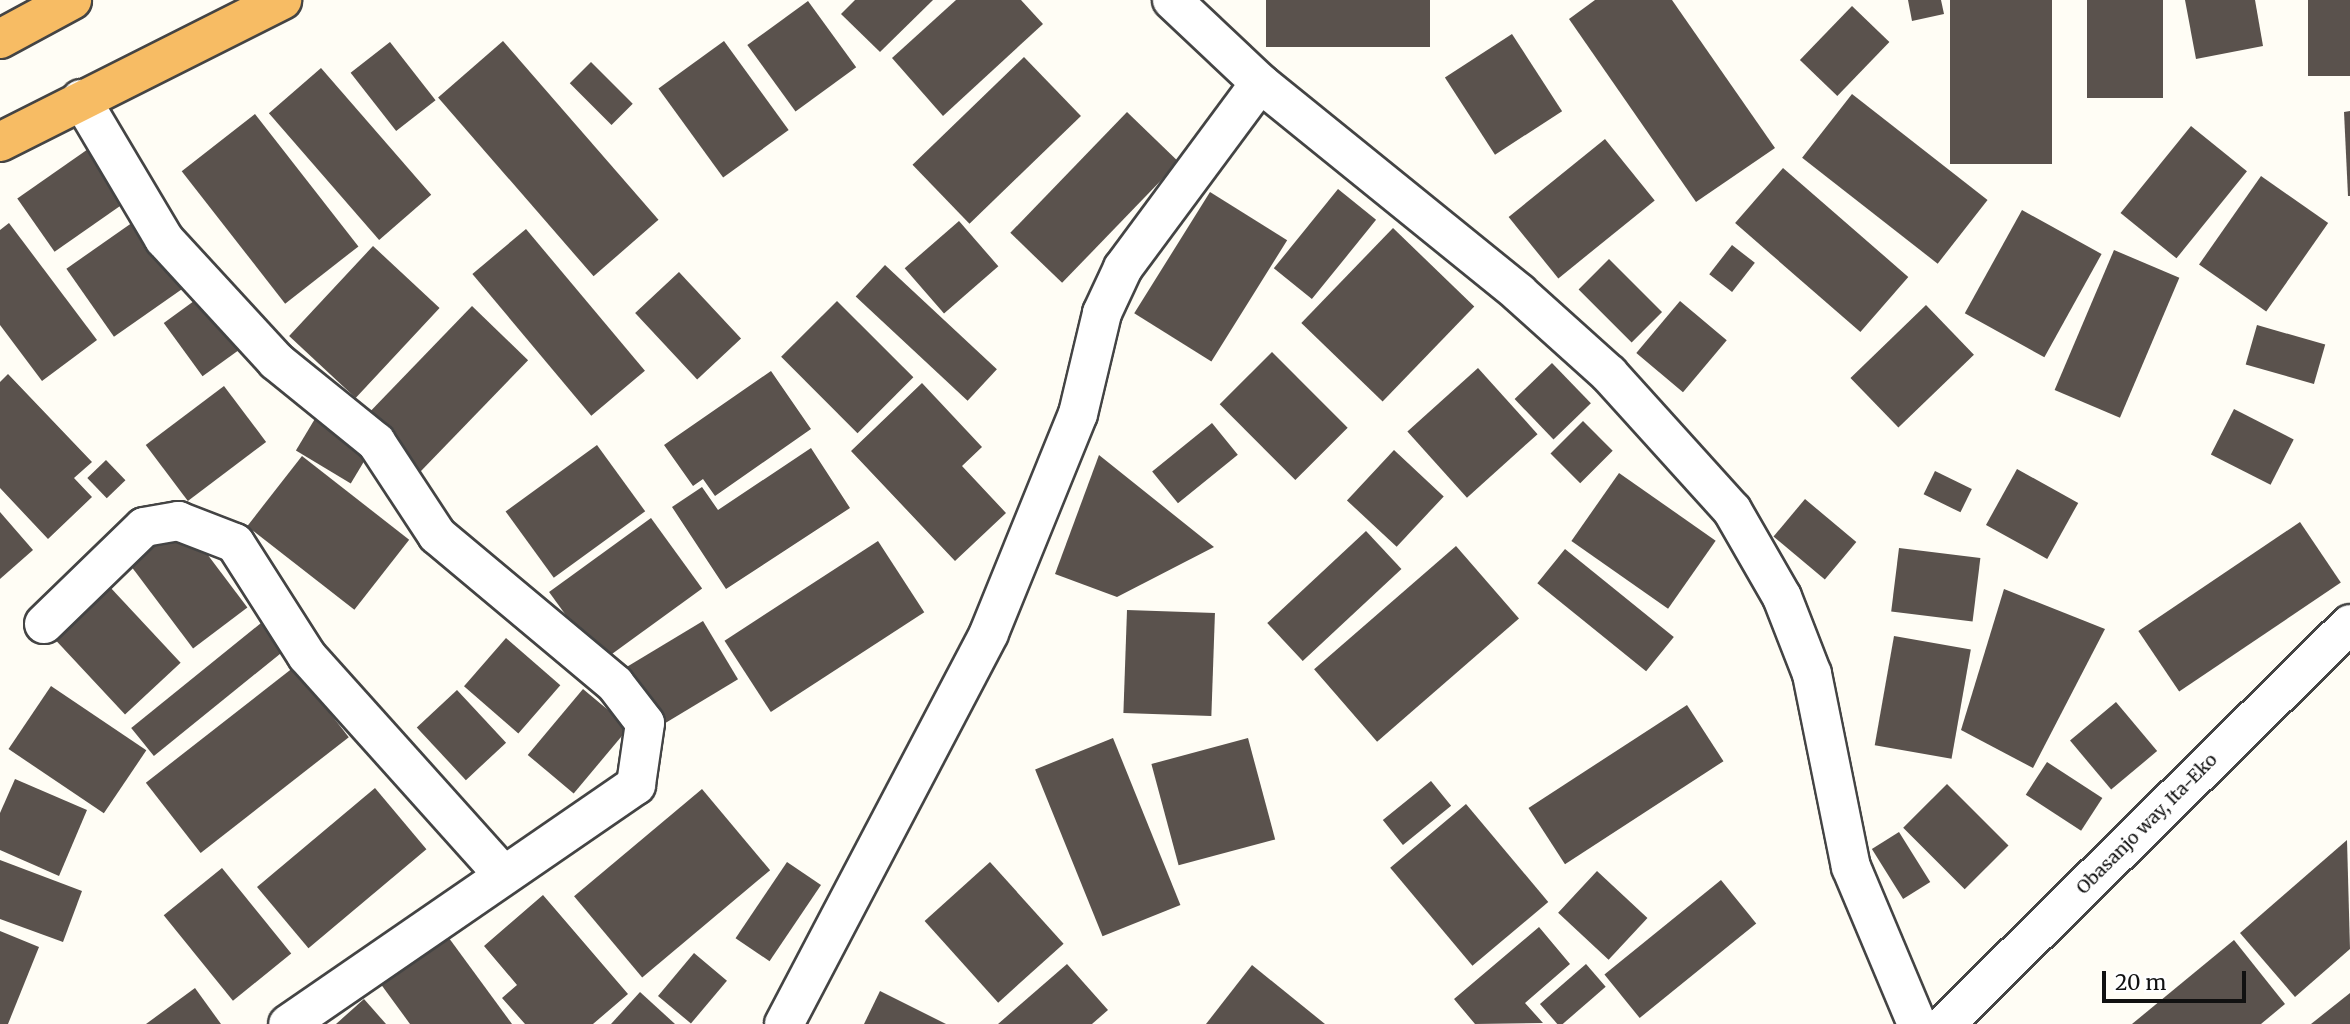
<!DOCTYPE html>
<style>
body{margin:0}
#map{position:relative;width:2350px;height:1024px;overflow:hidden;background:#fffdf5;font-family:Merriweather,serif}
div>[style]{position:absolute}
.building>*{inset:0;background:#5a524d;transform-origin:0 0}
.roads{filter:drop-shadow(2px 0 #444) drop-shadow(-2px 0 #444) drop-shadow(0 2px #444) drop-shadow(0 -2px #444)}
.minor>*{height:38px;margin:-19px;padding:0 19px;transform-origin:19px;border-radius:19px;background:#fff}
.trunk>*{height:38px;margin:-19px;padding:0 19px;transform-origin:19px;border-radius:19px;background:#f7bc64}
span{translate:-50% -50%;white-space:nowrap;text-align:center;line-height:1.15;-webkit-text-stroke:7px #fff;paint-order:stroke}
.street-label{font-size:18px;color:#111}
.scale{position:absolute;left:2102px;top:971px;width:144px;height:32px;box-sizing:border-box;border:4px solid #111;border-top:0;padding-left:9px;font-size:21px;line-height:24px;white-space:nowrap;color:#111;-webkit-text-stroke:5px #fff;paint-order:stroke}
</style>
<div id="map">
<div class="building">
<i style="clip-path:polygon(855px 0,933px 0,880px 52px,841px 14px)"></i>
<i style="clip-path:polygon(956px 0,1021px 0,1043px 24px,943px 116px,892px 58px)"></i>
<i style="left:1266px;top:0;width:164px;height:47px"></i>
<i style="clip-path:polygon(1595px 0,1672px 0,1775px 148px,1696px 202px,1569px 19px)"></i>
<i style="clip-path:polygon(1908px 0,1941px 0,1944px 14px,1912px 21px)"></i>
<i style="left:1950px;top:0;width:102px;height:164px"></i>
<i style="left:2087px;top:0;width:76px;height:98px"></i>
<i style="clip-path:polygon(2185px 0,2255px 0,2263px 46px,2196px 59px)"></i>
<i style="left:2308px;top:0;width:42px;height:76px"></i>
<i style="left:808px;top:1px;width:82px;height:75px;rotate:54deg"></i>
<i style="left:1852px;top:6px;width:52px;height:75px;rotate:44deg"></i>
<i style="left:1512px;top:34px;width:92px;height:80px;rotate:57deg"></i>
<i style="left:503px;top:41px;width:237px;height:86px;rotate:49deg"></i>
<i style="left:724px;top:41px;width:110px;height:81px;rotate:54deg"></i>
<i style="left:390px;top:42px;width:74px;height:50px;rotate:52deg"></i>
<i style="left:1024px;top:57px;width:82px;height:155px;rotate:46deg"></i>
<i style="left:591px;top:62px;width:59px;height:30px;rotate:45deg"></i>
<i style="left:321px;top:68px;width:168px;height:69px;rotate:49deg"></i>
<i style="left:1852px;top:94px;width:172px;height:81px;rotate:38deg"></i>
<i style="clip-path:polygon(2350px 111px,2350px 196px,2348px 196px,2344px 112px)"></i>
<i style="left:1127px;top:112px;width:72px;height:168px;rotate:44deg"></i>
<i style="left:255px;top:114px;width:168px;height:93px;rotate:52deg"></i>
<i style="left:2191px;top:126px;width:72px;height:112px;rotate:39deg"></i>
<i style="left:1605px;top:139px;width:79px;height:124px;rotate:51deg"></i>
<i style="left:91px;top:147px;width:65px;height:90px;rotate:55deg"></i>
<i style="left:1783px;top:168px;width:166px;height:73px;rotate:41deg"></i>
<i style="left:2261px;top:176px;width:82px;height:108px;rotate:35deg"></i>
<i style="left:1338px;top:189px;width:49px;height:102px;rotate:39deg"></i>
<i style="left:1210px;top:192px;width:91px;height:143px;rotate:32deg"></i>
<i style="left:2022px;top:210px;width:91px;height:118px;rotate:29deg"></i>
<i style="left:136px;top:220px;width:83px;height:85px;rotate:55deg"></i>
<i style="left:959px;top:221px;width:60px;height:72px;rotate:49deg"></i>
<i style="clip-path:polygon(9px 223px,97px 340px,42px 381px,0 325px,0 230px)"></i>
<i style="left:1393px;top:228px;width:113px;height:132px;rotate:44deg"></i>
<i style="left:526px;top:229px;width:185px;height:70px;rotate:50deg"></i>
<i style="left:1732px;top:245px;width:29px;height:37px;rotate:38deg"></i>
<i style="left:373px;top:246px;width:91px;height:123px;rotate:43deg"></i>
<i style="left:2114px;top:250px;width:71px;height:152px;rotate:23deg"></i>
<i style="left:1609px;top:259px;width:75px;height:43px;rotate:45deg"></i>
<i style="left:885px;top:265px;width:153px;height:43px;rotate:43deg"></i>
<i style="left:679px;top:272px;width:91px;height:60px;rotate:47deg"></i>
<i style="left:205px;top:293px;width:66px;height:51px;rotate:54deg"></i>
<i style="left:837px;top:301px;width:108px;height:79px;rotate:45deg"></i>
<i style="left:1680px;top:301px;width:61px;height:68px;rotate:40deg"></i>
<i style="left:1926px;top:305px;width:69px;height:105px;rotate:46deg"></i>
<i style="left:472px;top:306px;width:78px;height:158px;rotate:44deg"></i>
<i style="left:2257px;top:325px;width:71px;height:41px;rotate:16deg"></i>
<i style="left:1272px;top:352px;width:107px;height:74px;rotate:45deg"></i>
<i style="left:1552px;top:363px;width:56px;height:52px;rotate:46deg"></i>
<i style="left:1478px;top:368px;width:89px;height:95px;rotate:48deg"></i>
<i style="clip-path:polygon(771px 371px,811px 429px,715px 496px,703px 479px,693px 486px,664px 445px)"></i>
<i style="clip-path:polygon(8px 374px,92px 462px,74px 478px,92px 497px,48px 539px,0 488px,0 382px)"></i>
<i style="clip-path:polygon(922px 383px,982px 447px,962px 466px,1006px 513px,955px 561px,851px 451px)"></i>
<i style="left:224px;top:386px;width:70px;height:98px;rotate:53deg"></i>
<i style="left:2234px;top:409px;width:67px;height:51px;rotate:27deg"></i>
<i style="left:316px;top:417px;width:64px;height:39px;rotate:31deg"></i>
<i style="left:1583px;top:421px;width:42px;height:46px;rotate:45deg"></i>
<i style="left:1212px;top:423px;width:41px;height:77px;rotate:51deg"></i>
<i style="left:597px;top:445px;width:82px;height:113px;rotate:54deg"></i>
<i style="clip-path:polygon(811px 448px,850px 508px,726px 589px,672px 507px,702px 487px,718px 510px)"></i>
<i style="left:1394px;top:450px;width:68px;height:69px;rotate:43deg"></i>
<i style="clip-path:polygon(1099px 455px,1214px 547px,1117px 597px,1055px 574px)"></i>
<i style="left:302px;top:456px;width:136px;height:89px;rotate:38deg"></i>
<i style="left:106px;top:460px;width:28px;height:26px;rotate:46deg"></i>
<i style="left:2017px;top:469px;width:70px;height:64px;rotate:29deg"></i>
<i style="left:1935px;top:471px;width:41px;height:26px;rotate:26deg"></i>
<i style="left:1619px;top:473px;width:118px;height:83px;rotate:35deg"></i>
<i style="left:1805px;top:499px;width:67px;height:49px;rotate:40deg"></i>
<i style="clip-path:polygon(0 512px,33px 550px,0 579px)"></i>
<i style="left:651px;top:518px;width:87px;height:126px;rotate:54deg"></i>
<i style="left:183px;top:522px;width:107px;height:68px;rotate:53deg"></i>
<i style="left:2300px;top:522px;width:73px;height:195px;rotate:56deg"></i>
<i style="left:1366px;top:531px;width:52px;height:135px;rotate:47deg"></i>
<i style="left:878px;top:541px;width:85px;height:183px;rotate:57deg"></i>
<i style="left:1456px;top:546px;width:96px;height:188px;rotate:49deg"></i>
<i style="left:1899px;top:548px;width:82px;height:64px;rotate:7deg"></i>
<i style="left:1565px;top:549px;width:140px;height:44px;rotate:39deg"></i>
<i style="left:109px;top:586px;width:105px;height:76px;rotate:47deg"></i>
<i style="clip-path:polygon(2004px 589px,2105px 629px,2033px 768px,1961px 730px)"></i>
<i style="left:1127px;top:610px;width:88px;height:103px;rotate:2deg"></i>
<i style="left:703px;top:621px;width:68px;height:92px;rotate:59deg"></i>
<i style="left:261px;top:623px;width:36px;height:167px;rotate:51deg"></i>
<i style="left:1894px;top:636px;width:78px;height:111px;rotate:10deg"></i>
<i style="left:506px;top:638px;width:72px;height:64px;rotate:41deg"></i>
<i style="left:294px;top:667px;width:89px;height:188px;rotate:52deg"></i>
<i style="left:51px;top:686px;width:115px;height:76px;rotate:34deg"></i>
<i style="left:583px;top:689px;width:60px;height:86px;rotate:40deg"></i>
<i style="left:457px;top:690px;width:72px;height:55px;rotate:47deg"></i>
<i style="left:2116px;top:702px;width:64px;height:60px;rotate:50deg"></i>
<i style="left:1687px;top:705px;width:67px;height:189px;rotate:57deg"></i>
<i style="left:1113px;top:738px;width:180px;height:84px;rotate:68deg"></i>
<i style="left:1248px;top:738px;width:105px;height:100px;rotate:75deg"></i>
<i style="left:2047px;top:762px;width:66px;height:39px;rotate:33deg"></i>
<i style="clip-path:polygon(15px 779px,87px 810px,59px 876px,0 850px,0 813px)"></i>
<i style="left:1431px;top:781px;width:32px;height:62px;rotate:51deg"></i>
<i style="left:1947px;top:784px;width:87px;height:62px;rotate:45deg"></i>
<i style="left:375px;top:788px;width:80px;height:154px;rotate:50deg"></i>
<i style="left:702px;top:789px;width:106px;height:167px;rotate:50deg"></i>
<i style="left:1466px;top:804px;width:128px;height:99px;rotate:50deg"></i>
<i style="left:1899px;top:832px;width:59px;height:32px;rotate:58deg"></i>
<i style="clip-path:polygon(2347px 840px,2350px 949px,2295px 997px,2240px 933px)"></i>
<i style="clip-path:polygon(0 860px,82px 891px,63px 942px,0 919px)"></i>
<i style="left:787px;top:862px;width:41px;height:92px;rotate:34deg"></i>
<i style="left:990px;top:862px;width:110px;height:88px;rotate:48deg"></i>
<i style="left:222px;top:868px;width:110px;height:75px;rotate:51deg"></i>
<i style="left:1597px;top:871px;width:69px;height:57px;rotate:43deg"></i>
<i style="left:1721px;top:880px;width:56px;height:150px;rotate:51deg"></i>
<i style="clip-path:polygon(543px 895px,628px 994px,593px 1024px,525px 1024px,502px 998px,517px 985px,484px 946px)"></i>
<i style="clip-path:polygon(1539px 927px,1570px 964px,1525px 1003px,1543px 1023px,1475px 1024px,1454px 999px)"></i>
<i style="clip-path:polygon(0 931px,39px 947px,8px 1024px,0 1024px)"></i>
<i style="clip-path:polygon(446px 934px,512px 1024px,410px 1024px,380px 983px)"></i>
<i style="clip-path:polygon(2234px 940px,2285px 1004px,2261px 1024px,2132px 1024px)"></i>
<i style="left:694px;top:953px;width:43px;height:56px;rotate:40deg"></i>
<i style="clip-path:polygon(1067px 964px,1108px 1010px,1092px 1024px,998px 1024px)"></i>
<i style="left:1586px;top:964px;width:30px;height:61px;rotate:49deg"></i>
<i style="clip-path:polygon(1252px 965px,1325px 1024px,1206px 1024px)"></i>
<i style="clip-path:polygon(195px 988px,221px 1024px,146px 1024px)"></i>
<i style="clip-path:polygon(880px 991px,946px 1024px,864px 1024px)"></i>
<i style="clip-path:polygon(640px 992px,675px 1024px,611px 1024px)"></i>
<i style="clip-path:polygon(2350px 993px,2350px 1024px,2311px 1024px)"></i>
<i style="clip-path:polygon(364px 999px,386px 1024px,336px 1024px)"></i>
</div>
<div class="roads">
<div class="minor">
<i style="left:1172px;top:0;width:121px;rotate:43.3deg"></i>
<i style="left:1260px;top:83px;width:333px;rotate:39deg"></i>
<i style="left:1519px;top:293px;width:121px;rotate:42deg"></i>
<i style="left:1609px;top:374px;width:183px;rotate:47.9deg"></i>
<i style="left:1732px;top:510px;width:100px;rotate:60.1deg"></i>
<i style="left:1782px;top:597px;width:83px;rotate:68.7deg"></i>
<i style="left:1812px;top:674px;width:197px;rotate:78.6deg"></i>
<i style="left:1851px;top:867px;width:170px;rotate:67.2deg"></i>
<i style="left:81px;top:99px;width:163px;rotate:59.3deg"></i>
<i style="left:164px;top:239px;width:166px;rotate:47.4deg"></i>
<i style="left:276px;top:361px;width:129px;rotate:39deg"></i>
<i style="left:376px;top:442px;width:111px;rotate:56.7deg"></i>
<i style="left:437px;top:535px;width:232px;rotate:39.9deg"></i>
<i style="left:615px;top:684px;width:49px;rotate:52.4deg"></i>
<i style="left:645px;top:723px;width:63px;rotate:98.3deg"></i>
<i style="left:636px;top:785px;width:422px;rotate:145.5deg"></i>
<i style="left:44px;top:624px;width:139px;rotate:-44.1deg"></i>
<i style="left:144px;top:527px;width:35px;rotate:-10deg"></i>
<i style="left:178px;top:521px;width:61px;rotate:21.1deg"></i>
<i style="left:235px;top:543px;width:134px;rotate:57.5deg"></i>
<i style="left:307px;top:656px;width:292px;rotate:48.1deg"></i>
<i style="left:784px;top:1024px;width:441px;rotate:-62.3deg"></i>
<i style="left:989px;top:633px;width:236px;rotate:-67.9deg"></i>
<i style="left:1078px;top:414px;width:104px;rotate:-76.6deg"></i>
<i style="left:1102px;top:313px;width:50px;rotate:-65deg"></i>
<i style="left:1123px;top:268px;width:230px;rotate:-53.5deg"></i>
<i style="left:1945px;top:1024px;width:569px;rotate:-44.64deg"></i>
</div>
<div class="trunk">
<i style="left:0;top:39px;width:82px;rotate:-28.4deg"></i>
<i style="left:0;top:142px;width:316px;rotate:-26.7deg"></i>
</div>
</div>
<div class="street-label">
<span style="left:2147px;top:824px;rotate:-45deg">Obasanjo way, Ita-Eko</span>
</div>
<div class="scale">20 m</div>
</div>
